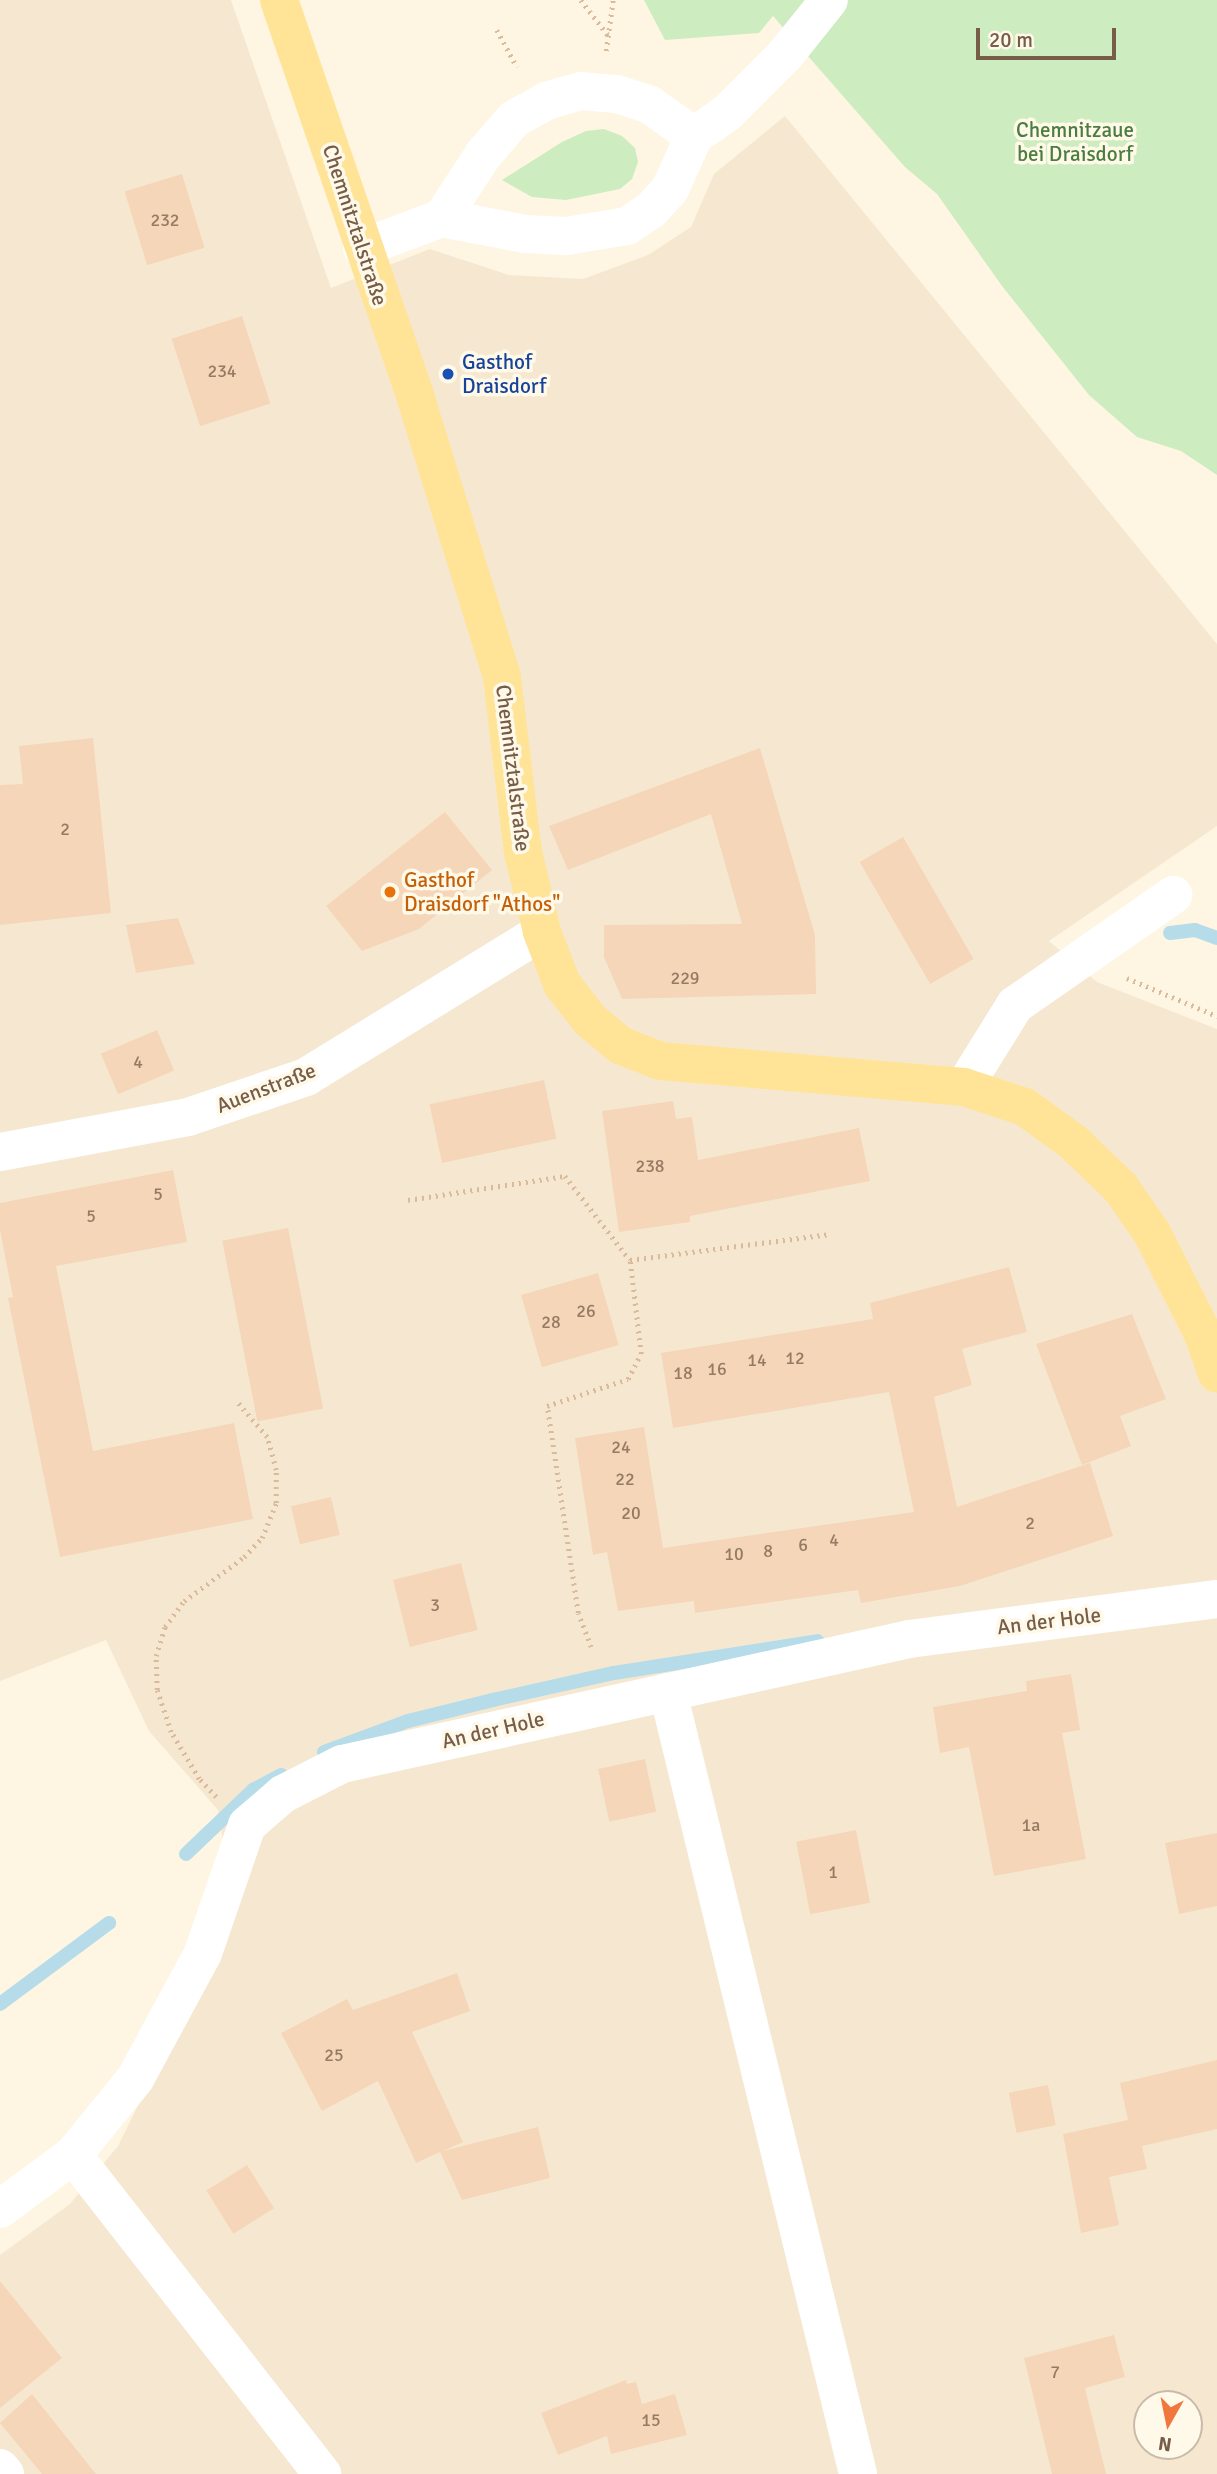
<!DOCTYPE html>
<meta charset="utf-8">
<style>
body{margin:0}
#map{position:relative;width:1217px;height:2474px;overflow:hidden;background:#fef6e2;font-family:Signika,sans-serif}
div>[style]{position:absolute}
.residential>*{inset:0;background:#f6e8d0}
.green>*{inset:0;background:#cdecbf}
.stream>*{height:14px;margin:-7px;padding:0 7px;transform-origin:7px;border-radius:7px;background:#b5dce8}
.building>*{inset:0;background:#f5d6b8;transform-origin:0 0}
.path>*{height:4.5px;margin-top:-2.25px;transform-origin:0;background:repeating-linear-gradient(90deg,#daba9b 0 2px,transparent 0 7px)}
.minor>*{height:38px;margin:-19px;padding:0 19px;transform-origin:19px;border-radius:19px;background:#fff}
.major>*{height:38px;margin:-19px;padding:0 19px;transform-origin:19px;border-radius:19px;background:#ffe397}
.dots>*{width:19px;height:19px;translate:-50% -50%;box-sizing:border-box;border:4px solid #fff9e9;border-radius:50%}
span{translate:-50% -50%;white-space:nowrap;text-align:center;line-height:1.15;-webkit-text-stroke:7px #fff9e9;paint-order:stroke}
.number-label{font-size:18px;color:#967b63}
.number-label span{-webkit-text-stroke-width:0}
.park-label{font-size:21px;color:#4a7e3e}
.street-label{font-size:21px;color:#775d47}
.transit-label{font-size:21px;color:#164399}
.left{translate:0 -50%;text-align:left}
.food-label{font-size:21px;color:#c56008}
.north{position:absolute;left:1133px;top:2390px;width:70px;height:70px;box-sizing:border-box;background:#fff9e9;border:2px solid #c9bba8;border-radius:50%;rotate:189deg;font-size:19px;font-weight:700;line-height:28px;text-align:center;color:#775d47}
.north::after{content:'';display:block;margin:auto;width:24px;height:32px;background:#f0783f;clip-path:polygon(50% 0,100% 100%,50% 72%,0 100%)}
.scale{position:absolute;left:976px;top:28px;width:140px;height:32px;box-sizing:border-box;border:4px solid #775d47;border-top:0;padding-left:9px;font-size:21px;line-height:24px;white-space:nowrap;color:#775d47;-webkit-text-stroke:5px #fff9e9;paint-order:stroke}
</style>
<div id="map">
<div class="residential">
<i style="clip-path:polygon(evenodd,0 0,231px 0,331px 288px,430px 249px,509px 275px,583px 279px,648px 255px,691px 227px,714px 174px,785px 116px,1217px 644px,1217px 826px,1049px 941px,1097px 982px,1217px 1029px,1217px 2474px,0 2474px,0 2255px,70px 2204px,118px 2146px,234px 1910px,218px 1810px,149px 1731px,106px 1640px,0 1681px,0 0,1147px 2404px,1189px 2404px,1189px 2446px,1147px 2446px,1147px 2404px)"></i>
</div>
<div class="green">
<i style="clip-path:polygon(644px 0,1217px 0,1217px 475px,1181px 451px,1137px 437px,1089px 395px,1002px 286px,937px 194px,905px 167px,773px 16px,759px 33px,665px 40px)"></i>
<i style="clip-path:polygon(604px 129px,622px 136px,635px 148px,638px 162px,632px 179px,620px 189px,566px 200px,532px 197px,502px 180px,562px 142px,586px 131px)"></i>
</div>
<div class="stream">
<i style="left:1170px;top:933px;width:25px;rotate:-7deg"></i>
<i style="left:1195px;top:930px;width:23px;rotate:20deg"></i>
<i style="left:324px;top:1752px;width:90px;rotate:-20.3deg"></i>
<i style="left:408px;top:1721px;width:88px;rotate:-13.9deg"></i>
<i style="left:493px;top:1700px;width:124px;rotate:-12.6deg"></i>
<i style="left:614px;top:1673px;width:206px;rotate:-8.9deg"></i>
<i style="left:186px;top:1854px;width:93px;rotate:-43.7deg"></i>
<i style="left:253px;top:1790px;width:32px;rotate:-28deg"></i>
<i style="left:0;top:2004px;width:136px;rotate:-36.6deg"></i>
</div>
<div class="building">
<i style="left:182px;top:174px;width:77px;height:60px;rotate:73deg"></i>
<i style="left:242px;top:316px;width:92px;height:74px;rotate:72deg"></i>
<i style="clip-path:polygon(93px 738px,111px 913px,0 925px,0 785px,23px 784px,19px 746px)"></i>
<i style="clip-path:polygon(760px 748px,815px 935px,816px 994px,622px 999px,604px 957px,604px 925px,742px 924px,711px 814px,568px 870px,549px 826px)"></i>
<i style="clip-path:polygon(445px 812px,492px 870px,419px 929px,362px 951px,326px 906px)"></i>
<i style="left:903px;top:837px;width:141px;height:50px;rotate:60deg"></i>
<i style="clip-path:polygon(178px 918px,195px 964px,136px 973px,126px 925px)"></i>
<i style="left:157px;top:1030px;width:44px;height:61px;rotate:67deg"></i>
<i style="left:544px;top:1080px;width:60px;height:117px;rotate:78deg"></i>
<i style="clip-path:polygon(673px 1101px,676px 1119px,692px 1117px,698px 1160px,859px 1128px,870px 1181px,690px 1216px,690px 1222px,619px 1232px,602px 1111px)"></i>
<i style="clip-path:polygon(173px 1170px,187px 1242px,56px 1266px,93px 1451px,234px 1423px,253px 1519px,60px 1557px,8px 1298px,13px 1297px,0 1230px,0 1203px)"></i>
<i style="left:288px;top:1228px;width:184px;height:67px;rotate:79deg"></i>
<i style="clip-path:polygon(1009px 1267px,1027px 1332px,962px 1349px,972px 1385px,934px 1397px,957px 1507px,1090px 1463px,1113px 1536px,960px 1586px,861px 1603px,858px 1590px,695px 1613px,694px 1601px,618px 1611px,607px 1552px,593px 1555px,575px 1438px,644px 1427px,663px 1548px,914px 1512px,889px 1392px,673px 1428px,661px 1353px,873px 1319px,870px 1303px)"></i>
<i style="left:598px;top:1273px;width:75px;height:80px;rotate:74deg"></i>
<i style="clip-path:polygon(1132px 1314px,1166px 1399px,1120px 1416px,1131px 1446px,1082px 1465px,1036px 1344px)"></i>
<i style="left:331px;top:1497px;width:39px;height:41px;rotate:77deg"></i>
<i style="left:461px;top:1563px;width:69px;height:70px;rotate:76deg"></i>
<i style="clip-path:polygon(1071px 1674px,1080px 1730px,1062px 1733px,1086px 1859px,994px 1876px,969px 1747px,940px 1753px,933px 1707px,1027px 1691px,1026px 1681px)"></i>
<i style="left:645px;top:1759px;width:54px;height:48px;rotate:78deg"></i>
<i style="left:856px;top:1830px;width:74px;height:61px;rotate:79deg"></i>
<i style="clip-path:polygon(1217px 1833px,1217px 1906px,1179px 1914px,1165px 1843px)"></i>
<i style="clip-path:polygon(457px 1973px,470px 2011px,412px 2032px,463px 2142px,443px 2151px,538px 2127px,550px 2178px,462px 2200px,440px 2152px,416px 2163px,378px 2081px,322px 2111px,281px 2033px,347px 1999px,353px 2010px)"></i>
<i style="clip-path:polygon(1217px 2060px,1217px 2129px,1142px 2146px,1147px 2169px,1109px 2177px,1119px 2225px,1081px 2233px,1063px 2134px,1128px 2120px,1120px 2083px)"></i>
<i style="left:1048px;top:2085px;width:41px;height:40px;rotate:79deg"></i>
<i style="left:247px;top:2165px;width:51px;height:48px;rotate:58deg"></i>
<i style="clip-path:polygon(0 2281px,62px 2358px,0 2408px)"></i>
<i style="clip-path:polygon(1114px 2335px,1125px 2377px,1085px 2388px,1106px 2474px,1052px 2474px,1024px 2358px)"></i>
<i style="clip-path:polygon(626px 2380px,627px 2384px,636px 2382px,642px 2404px,675px 2394px,687px 2435px,611px 2454px,607px 2436px,558px 2455px,541px 2413px)"></i>
<i style="clip-path:polygon(32px 2394px,96px 2474px,42px 2474px,0 2423px)"></i>
</div>
<div class="path">
<i style="left:581px;top:0;width:44px;rotate:52.4deg"></i>
<i style="left:497px;top:30px;width:42px;rotate:61.6deg"></i>
<i style="left:606px;top:51px;width:51px;rotate:-82.2deg"></i>
<i style="left:1127px;top:978px;width:98px;rotate:22.9deg"></i>
<i style="left:408px;top:1200px;width:159px;rotate:-8.7deg"></i>
<i style="left:565px;top:1176px;width:106px;rotate:52.3deg"></i>
<i style="left:591px;top:1647px;width:36px;rotate:-111deg"></i>
<i style="left:578px;top:1613px;width:209px;rotate:-98.5deg"></i>
<i style="left:547px;top:1406px;width:85px;rotate:-18.4deg"></i>
<i style="left:628px;top:1379px;width:28px;rotate:-63deg"></i>
<i style="left:641px;top:1354px;width:95px;rotate:-96.7deg"></i>
<i style="left:630px;top:1260px;width:202px;rotate:-7.4deg"></i>
<i style="left:216px;top:1797px;width:25px;rotate:-133deg"></i>
<i style="left:199px;top:1779px;width:55px;rotate:-120.8deg"></i>
<i style="left:171px;top:1732px;width:44px;rotate:-108.4deg"></i>
<i style="left:157px;top:1690px;width:34px;rotate:-92deg"></i>
<i style="left:156px;top:1656px;width:30px;rotate:-73deg"></i>
<i style="left:165px;top:1627px;width:32px;rotate:-54deg"></i>
<i style="left:184px;top:1601px;width:74px;rotate:-36.3deg"></i>
<i style="left:244px;top:1557px;width:26px;rotate:-47deg"></i>
<i style="left:262px;top:1538px;width:38px;rotate:-68deg"></i>
<i style="left:276px;top:1503px;width:33px;rotate:-90deg"></i>
<i style="left:276px;top:1470px;width:34px;rotate:-105deg"></i>
<i style="left:267px;top:1437px;width:48px;rotate:-130.7deg"></i>
</div>
<div class="minor">
<i style="left:442px;top:218px;width:75px;rotate:-56.9deg"></i>
<i style="left:483px;top:155px;width:48px;rotate:-49.3deg"></i>
<i style="left:514px;top:119px;width:37px;rotate:-29deg"></i>
<i style="left:546px;top:101px;width:36px;rotate:-16deg"></i>
<i style="left:581px;top:91px;width:36px;rotate:5deg"></i>
<i style="left:617px;top:94px;width:35px;rotate:18deg"></i>
<i style="left:650px;top:105px;width:54px;rotate:35.2deg"></i>
<i style="left:362px;top:248px;width:85px;rotate:-20.6deg"></i>
<i style="left:442px;top:218px;width:85px;rotate:10.9deg"></i>
<i style="left:525px;top:234px;width:41px;rotate:2.8deg"></i>
<i style="left:566px;top:236px;width:62px;rotate:-9.3deg"></i>
<i style="left:627px;top:226px;width:30px;rotate:-34deg"></i>
<i style="left:652px;top:209px;width:27px;rotate:-48deg"></i>
<i style="left:670px;top:189px;width:58px;rotate:-65.6deg"></i>
<i style="left:694px;top:136px;width:40px;rotate:-34.9deg"></i>
<i style="left:727px;top:113px;width:82px;rotate:-45deg"></i>
<i style="left:785px;top:55px;width:70px;rotate:-51.3deg"></i>
<i style="left:964px;top:1087px;width:97px;rotate:-58.1deg"></i>
<i style="left:1015px;top:1005px;width:193px;rotate:-34.8deg"></i>
<i style="left:0;top:1152px;width:191px;rotate:-10.5deg"></i>
<i style="left:188px;top:1117px;width:125px;rotate:-18.7deg"></i>
<i style="left:306px;top:1077px;width:277px;rotate:-31.6deg"></i>
<i style="left:668px;top:1692px;width:805px;rotate:76.34deg"></i>
<i style="left:73px;top:2155px;width:405px;rotate:52deg"></i>
<i style="left:0;top:2209px;width:91px;rotate:-36.5deg"></i>
<i style="left:73px;top:2155px;width:98px;rotate:-50.8deg"></i>
<i style="left:135px;top:2079px;width:143px;rotate:-61.6deg"></i>
<i style="left:203px;top:1953px;width:135px;rotate:-71deg"></i>
<i style="left:247px;top:1825px;width:48px;rotate:-40.7deg"></i>
<i style="left:283px;top:1794px;width:66px;rotate:-27deg"></i>
<i style="left:342px;top:1764px;width:581px;rotate:-12.43deg"></i>
<i style="left:909px;top:1639px;width:311px;rotate:-7.4deg"></i>
<i style="left:0;top:2468px;width:8px;rotate:50deg"></i>
</div>
<div class="major">
<i style="left:279px;top:0;width:422px;rotate:71deg"></i>
<i style="left:416px;top:399px;width:291px;rotate:72.8deg"></i>
<i style="left:502px;top:677px;width:176px;rotate:83.2deg"></i>
<i style="left:523px;top:852px;width:82px;rotate:76.6deg"></i>
<i style="left:542px;top:932px;width:56px;rotate:69deg"></i>
<i style="left:562px;top:984px;width:46px;rotate:52.1deg"></i>
<i style="left:590px;top:1020px;width:39px;rotate:40deg"></i>
<i style="left:620px;top:1045px;width:43px;rotate:21.8deg"></i>
<i style="left:660px;top:1061px;width:305px;rotate:4.9deg"></i>
<i style="left:964px;top:1087px;width:64px;rotate:18.2deg"></i>
<i style="left:1025px;top:1107px;width:59px;rotate:36.1deg"></i>
<i style="left:1073px;top:1142px;width:65px;rotate:43.8deg"></i>
<i style="left:1120px;top:1187px;width:56px;rotate:55.2deg"></i>
<i style="left:1152px;top:1233px;width:113px;rotate:63.2deg"></i>
<i style="left:1203px;top:1334px;width:42px;rotate:70.7deg"></i>
</div>
<div class="dots">
<i style="left:448px;top:374px;background:#1a4fb4"></i>
<i style="left:390px;top:892px;background:#e8710a"></i>
</div>
<div class="number-label">
<span style="left:165px;top:220px">232</span>
<span style="left:222px;top:371px">234</span>
<span style="left:65px;top:829px">2</span>
<span style="left:685px;top:978px">229</span>
<span style="left:138px;top:1062px">4</span>
<span style="left:650px;top:1166px">238</span>
<span style="left:158px;top:1194px">5</span>
<span style="left:91px;top:1216px">5</span>
<span style="left:586px;top:1311px">26</span>
<span style="left:551px;top:1322px">28</span>
<span style="left:795px;top:1358px">12</span>
<span style="left:757px;top:1360px">14</span>
<span style="left:717px;top:1369px">16</span>
<span style="left:683px;top:1373px">18</span>
<span style="left:621px;top:1447px">24</span>
<span style="left:625px;top:1479px">22</span>
<span style="left:631px;top:1513px">20</span>
<span style="left:1030px;top:1523px">2</span>
<span style="left:834px;top:1540px">4</span>
<span style="left:803px;top:1545px">6</span>
<span style="left:768px;top:1551px">8</span>
<span style="left:734px;top:1554px">10</span>
<span style="left:435px;top:1605px">3</span>
<span style="left:1031px;top:1825px">1a</span>
<span style="left:833px;top:1872px">1</span>
<span style="left:334px;top:2055px">25</span>
<span style="left:1055px;top:2372px">7</span>
<span style="left:651px;top:2420px">15</span>
</div>
<div class="park-label">
<span style="left:1075px;top:142px">Chemnitzaue<br>bei Draisdorf</span>
</div>
<div class="street-label">
<span style="left:355px;top:225px;rotate:72deg">Chemnitztalstraße</span>
<span style="left:513px;top:768px;rotate:83deg">Chemnitztalstraße</span>
<span style="left:266px;top:1088px;rotate:-21deg">Auenstraße</span>
<span style="left:1049px;top:1621px;rotate:-7deg">An der Hole</span>
<span style="left:493px;top:1730px;rotate:-13deg">An der Hole</span>
</div>
<div class="transit-label">
<span class="left" style="left:462px;top:374px">Gasthof<br>Draisdorf</span>
</div>
<div class="food-label">
<span class="left" style="left:404px;top:892px">Gasthof<br>Draisdorf "Athos"</span>
</div>
<div class="north">N</div>
<div class="scale">20 m</div>
</div>
